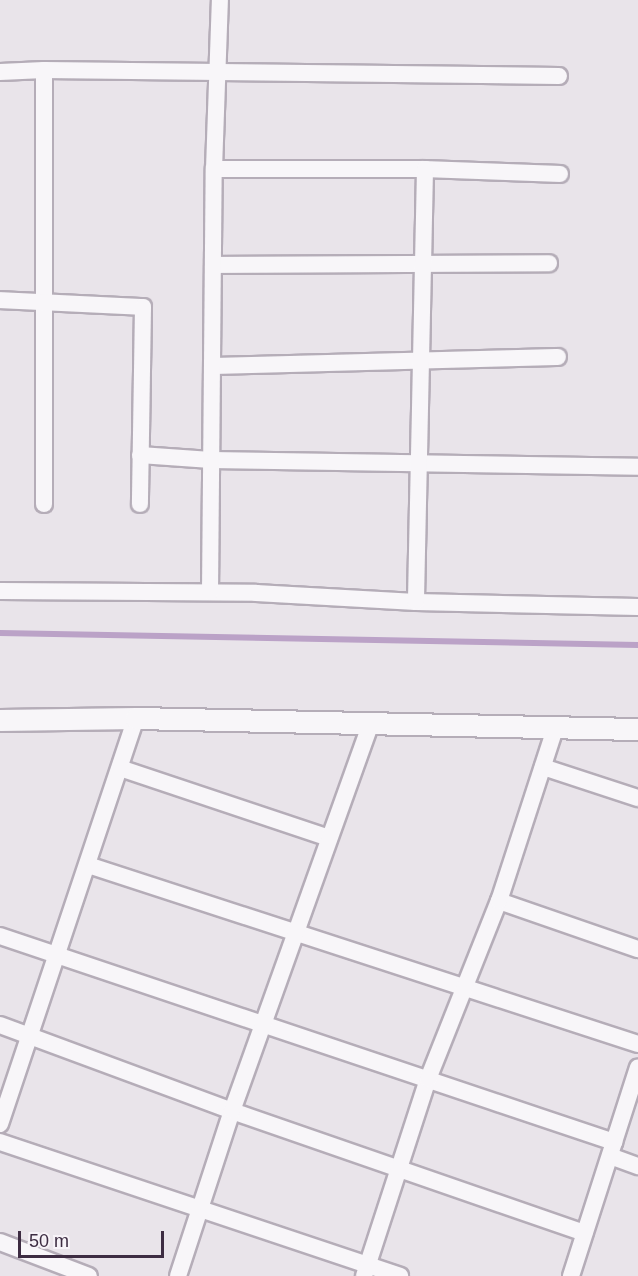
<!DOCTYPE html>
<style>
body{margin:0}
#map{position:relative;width:638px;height:1276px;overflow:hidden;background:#e9e4ea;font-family:Arial,sans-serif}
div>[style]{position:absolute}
.stream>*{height:6px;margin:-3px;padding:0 3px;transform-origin:3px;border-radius:3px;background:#bba2c7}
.roads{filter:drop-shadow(2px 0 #b5adb8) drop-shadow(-2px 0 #b5adb8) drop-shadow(0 2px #b5adb8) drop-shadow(0 -2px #b5adb8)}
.minor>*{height:16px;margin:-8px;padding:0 8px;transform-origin:8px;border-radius:8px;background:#f8f6f9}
.tertiary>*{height:21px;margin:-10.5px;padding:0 10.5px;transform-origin:10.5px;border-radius:10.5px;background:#f8f6f9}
span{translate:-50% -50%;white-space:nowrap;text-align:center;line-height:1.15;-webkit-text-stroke:4.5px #f7f3f8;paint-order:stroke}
.scale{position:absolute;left:18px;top:1231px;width:146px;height:27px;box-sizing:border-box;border:3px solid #3d2c42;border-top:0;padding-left:8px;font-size:18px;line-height:21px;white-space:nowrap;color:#3d2c42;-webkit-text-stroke:4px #f7f3f8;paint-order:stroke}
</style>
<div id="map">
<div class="stream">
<i style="left:0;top:633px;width:638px;rotate:1.08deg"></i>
</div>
<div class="roads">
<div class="minor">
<i style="left:44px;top:70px;width:515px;rotate:0.67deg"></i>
<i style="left:0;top:72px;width:44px;rotate:-2.6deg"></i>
<i style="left:44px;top:70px;width:434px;rotate:90deg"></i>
<i style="left:214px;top:169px;width:169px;rotate:-88deg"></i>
<i style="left:425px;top:169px;width:135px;rotate:2.1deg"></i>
<i style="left:213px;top:265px;width:336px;rotate:-0.3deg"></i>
<i style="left:0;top:300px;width:143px;rotate:2.8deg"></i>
<i style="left:143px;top:307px;width:197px;rotate:90.9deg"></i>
<i style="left:212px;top:366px;width:346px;rotate:-1.5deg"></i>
<i style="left:140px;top:455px;width:71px;rotate:4deg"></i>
<i style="left:211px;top:460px;width:427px;rotate:0.9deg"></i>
<i style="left:0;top:591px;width:256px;rotate:0.4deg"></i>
<i style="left:256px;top:593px;width:160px;rotate:3.2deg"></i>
<i style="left:416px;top:602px;width:222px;rotate:1.3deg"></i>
<i style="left:210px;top:592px;width:423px;rotate:-89.5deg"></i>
<i style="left:214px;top:169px;width:211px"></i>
<i style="left:425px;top:169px;width:433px;rotate:91.2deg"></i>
<i style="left:543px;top:767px;width:100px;rotate:18.1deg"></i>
<i style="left:120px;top:768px;width:220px;rotate:18.5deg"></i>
<i style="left:88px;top:865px;width:578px;rotate:18.03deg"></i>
<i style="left:499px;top:901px;width:147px;rotate:19.1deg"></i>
<i style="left:0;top:936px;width:648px;rotate:18.55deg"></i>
<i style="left:0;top:1025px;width:247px;rotate:20.3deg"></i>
<i style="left:232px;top:1111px;width:373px;rotate:19.1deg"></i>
<i style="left:0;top:1124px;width:428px;rotate:-71.5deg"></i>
<i style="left:0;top:1142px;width:422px;rotate:18.5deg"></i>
<i style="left:610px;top:1156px;width:30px;rotate:20deg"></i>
<i style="left:0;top:1242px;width:95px;rotate:20.9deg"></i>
<i style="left:178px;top:1276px;width:174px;rotate:-71.9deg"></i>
<i style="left:232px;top:1111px;width:413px;rotate:-70.3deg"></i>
<i style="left:364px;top:1276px;width:207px;rotate:-72deg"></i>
<i style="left:428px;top:1079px;width:192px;rotate:-68.3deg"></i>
<i style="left:499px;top:901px;width:184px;rotate:-72deg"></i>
<i style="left:571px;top:1276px;width:219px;rotate:-72.2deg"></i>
</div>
<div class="tertiary">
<i style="left:0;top:720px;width:136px;rotate:-0.8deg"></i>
<i style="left:136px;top:718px;width:502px;rotate:1.26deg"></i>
</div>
</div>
<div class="scale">50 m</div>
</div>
